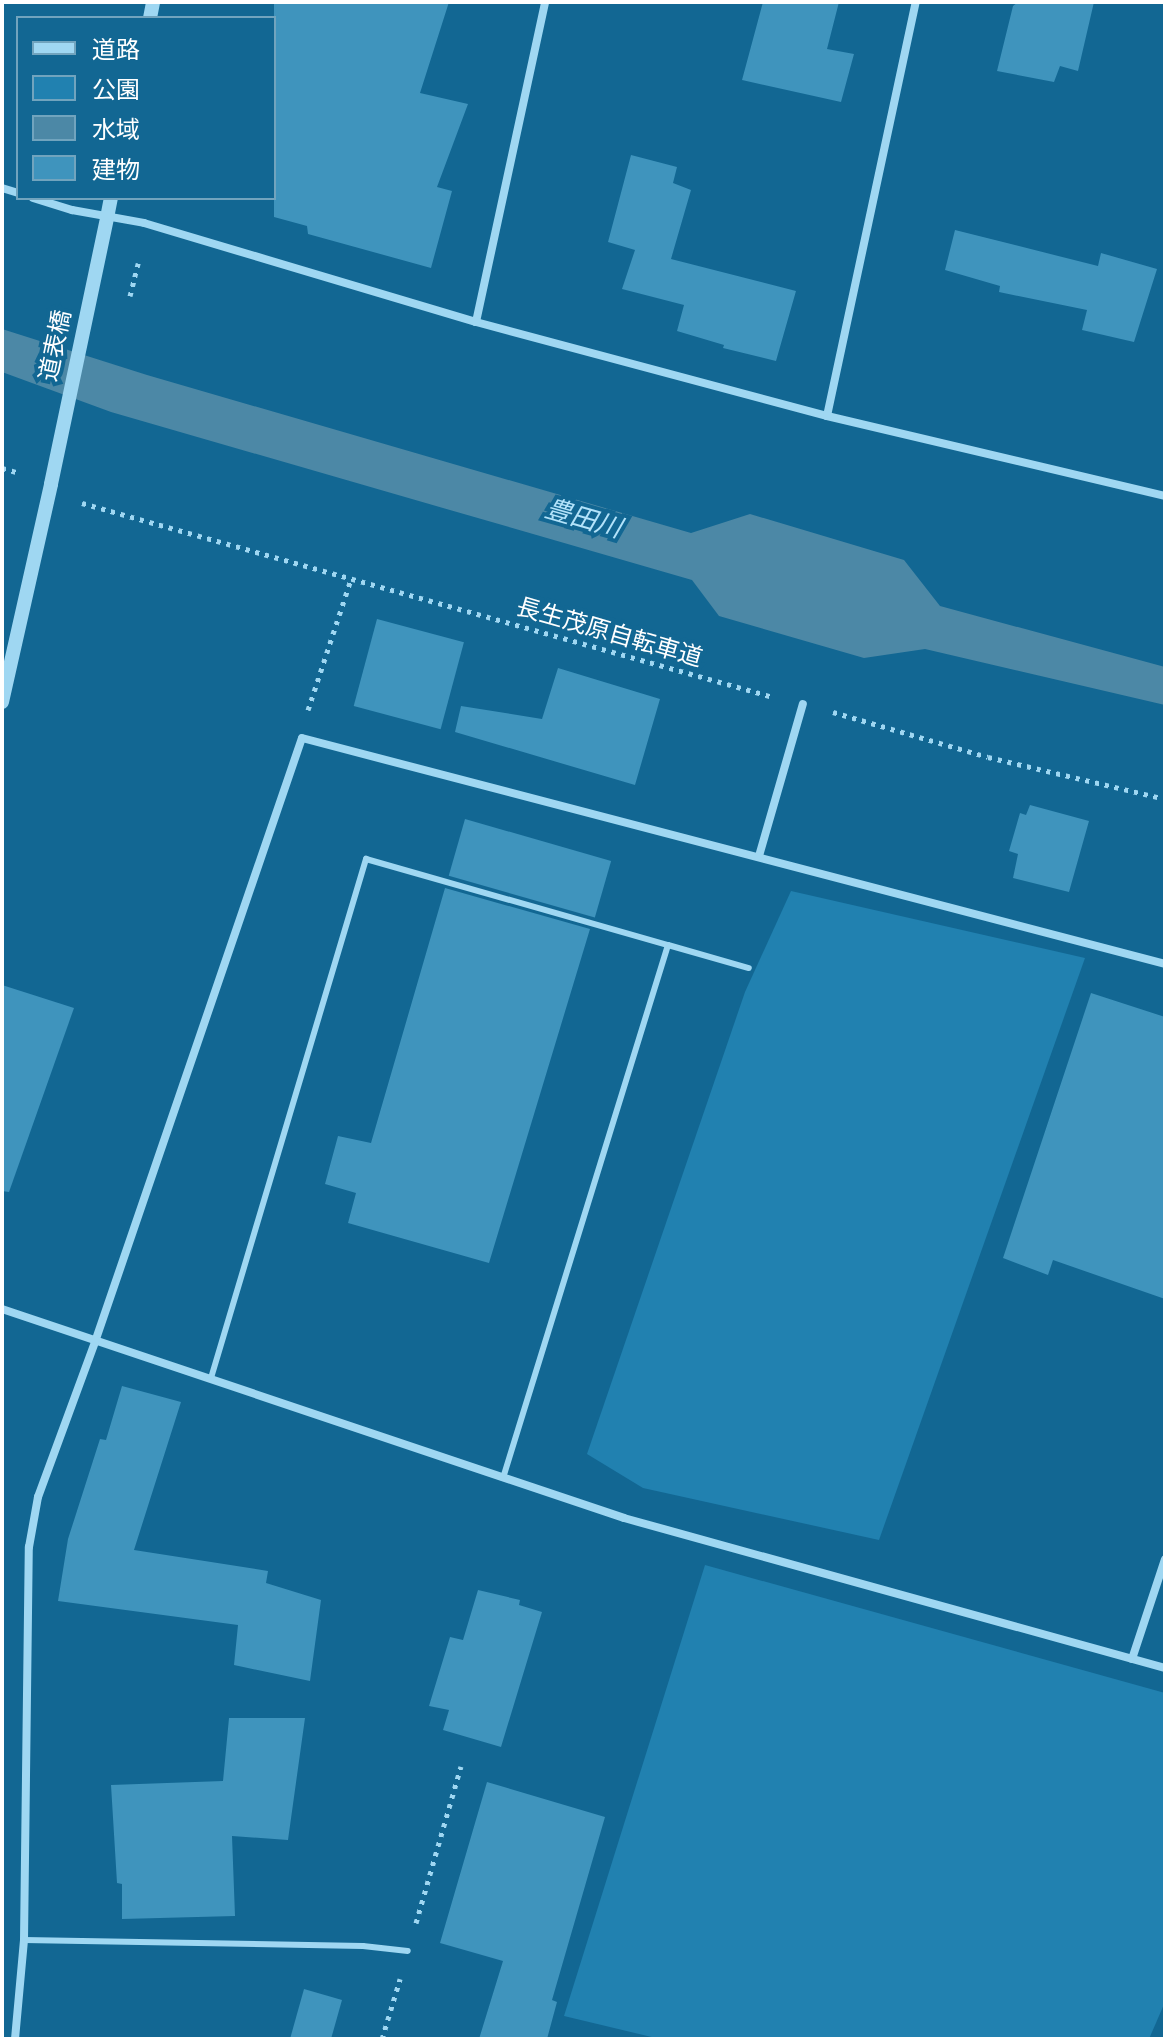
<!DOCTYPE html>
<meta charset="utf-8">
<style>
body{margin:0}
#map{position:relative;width:1167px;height:2041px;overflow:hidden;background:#126793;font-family:"Alegreya Sans","Noto Sans JP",sans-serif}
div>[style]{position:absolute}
.green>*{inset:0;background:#2181b0}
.water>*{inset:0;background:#4c88a6}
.building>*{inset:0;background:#3f94bd;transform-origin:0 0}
.path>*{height:5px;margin-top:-2.5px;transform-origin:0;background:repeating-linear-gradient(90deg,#9fd7f2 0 4px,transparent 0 10px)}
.service>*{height:6px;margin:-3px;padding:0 3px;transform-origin:3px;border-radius:3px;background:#9fd7f2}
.minor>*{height:8px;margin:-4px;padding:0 4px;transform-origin:4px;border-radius:4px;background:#9fd7f2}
.tertiary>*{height:14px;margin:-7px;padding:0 7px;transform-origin:7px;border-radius:7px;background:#9fd7f2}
.tertiary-bridge>*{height:14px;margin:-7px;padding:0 7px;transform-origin:7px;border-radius:7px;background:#9fd7f2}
span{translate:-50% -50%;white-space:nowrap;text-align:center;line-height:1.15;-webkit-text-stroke:8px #126793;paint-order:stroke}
.street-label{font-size:24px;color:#fff}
.water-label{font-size:26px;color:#b3e3fa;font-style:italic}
.frame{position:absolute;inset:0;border:4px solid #fff;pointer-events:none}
.legend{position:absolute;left:16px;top:16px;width:260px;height:184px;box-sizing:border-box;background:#126793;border:2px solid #71a4be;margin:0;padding:10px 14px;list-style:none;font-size:24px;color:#fff}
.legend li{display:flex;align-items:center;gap:16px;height:40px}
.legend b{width:40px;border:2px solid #71a4be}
</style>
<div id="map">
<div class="green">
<i style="clip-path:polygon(791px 891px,1085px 958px,879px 1540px,643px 1488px,587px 1454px,745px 992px)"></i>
<i style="clip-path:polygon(705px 1565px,1165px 1693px,1165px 2002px,1149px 2039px,660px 2039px,564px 2016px)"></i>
</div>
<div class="water">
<i style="clip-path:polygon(2px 329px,147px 375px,691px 533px,750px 514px,904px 560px,940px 606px,1165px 667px,1165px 705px,925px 649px,864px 658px,719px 616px,692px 580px,111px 412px,2px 372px)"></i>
</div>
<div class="building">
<i style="clip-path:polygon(274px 2px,449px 2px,420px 93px,468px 104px,437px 187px,452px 191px,431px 268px,308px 234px,307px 226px,274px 217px)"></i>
<i style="clip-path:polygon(763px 2px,839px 2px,827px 49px,854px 54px,841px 102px,742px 80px)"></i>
<i style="clip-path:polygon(1018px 2px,1094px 2px,1078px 71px,1060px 66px,1054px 82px,997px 71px,1013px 6px)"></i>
<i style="clip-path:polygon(631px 155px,677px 167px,673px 183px,691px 190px,671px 259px,796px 291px,776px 361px,723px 348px,724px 345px,677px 331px,684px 305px,622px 289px,635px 250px,608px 242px)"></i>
<i style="clip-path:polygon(955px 230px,1098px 266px,1101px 253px,1157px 269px,1134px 342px,1082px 330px,1087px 310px,999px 292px,1000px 286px,945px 270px)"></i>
<i style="left:377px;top:619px;width:90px;height:90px;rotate:15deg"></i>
<i style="clip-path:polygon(558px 668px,660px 699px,635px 785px,455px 732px,461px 706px,542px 719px)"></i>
<i style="clip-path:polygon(1030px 805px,1089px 821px,1069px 892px,1013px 878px,1018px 854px,1009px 851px,1020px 813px,1026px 815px)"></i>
<i style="left:465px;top:819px;width:152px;height:59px;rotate:16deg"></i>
<i style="clip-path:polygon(445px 888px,590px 929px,489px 1263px,348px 1223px,356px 1193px,325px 1184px,338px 1136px,371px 1143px)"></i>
<i style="clip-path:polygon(2px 985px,74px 1008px,9px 1192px,2px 1191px)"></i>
<i style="clip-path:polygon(1091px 993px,1165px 1017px,1165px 1299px,1053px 1260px,1048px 1275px,1003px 1258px)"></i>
<i style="clip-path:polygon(122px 1386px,181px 1402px,134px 1550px,268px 1571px,266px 1583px,321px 1600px,310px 1681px,234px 1665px,238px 1625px,58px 1601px,68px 1539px,100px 1439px,106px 1440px)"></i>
<i style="clip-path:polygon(478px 1590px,520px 1600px,519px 1605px,542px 1612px,501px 1747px,443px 1730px,449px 1710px,429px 1706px,450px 1637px,463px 1640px)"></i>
<i style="clip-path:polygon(229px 1718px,305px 1718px,288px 1840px,232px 1836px,235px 1916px,122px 1919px,122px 1884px,117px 1883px,111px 1785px,223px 1781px)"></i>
<i style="clip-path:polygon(487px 1782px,605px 1817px,552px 2000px,557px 2002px,547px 2039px,479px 2039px,503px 1961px,440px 1943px)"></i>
<i style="clip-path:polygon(304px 1989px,342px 2000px,331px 2039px,290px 2039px)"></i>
</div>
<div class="path">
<i style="left:130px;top:296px;width:34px;rotate:-76deg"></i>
<i style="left:2px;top:468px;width:18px;rotate:16deg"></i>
<i style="left:82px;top:503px;width:718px;rotate:15.68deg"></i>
<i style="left:308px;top:710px;width:138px;rotate:-71.8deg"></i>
<i style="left:833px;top:712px;width:161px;rotate:16.2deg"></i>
<i style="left:988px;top:757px;width:182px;rotate:13.3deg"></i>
<i style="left:416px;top:1923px;width:163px;rotate:-74deg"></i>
<i style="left:382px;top:2039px;width:63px;rotate:-73.3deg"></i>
</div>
<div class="service">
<i style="left:668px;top:945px;width:84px;rotate:15.9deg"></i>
<i style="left:211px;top:1378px;width:542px;rotate:-73.37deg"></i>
<i style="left:366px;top:859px;width:314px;rotate:15.9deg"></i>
<i style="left:668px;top:945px;width:558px;rotate:107.2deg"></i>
<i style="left:24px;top:1940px;width:339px;rotate:1deg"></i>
<i style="left:363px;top:1946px;width:45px;rotate:6.3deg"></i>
</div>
<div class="minor">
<i style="left:2px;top:188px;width:17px;rotate:17deg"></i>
<i style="left:33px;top:198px;width:41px;rotate:17.1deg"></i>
<i style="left:72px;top:210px;width:73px;rotate:10.2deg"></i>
<i style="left:144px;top:223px;width:346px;rotate:16.6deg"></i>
<i style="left:476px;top:322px;width:363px;rotate:15deg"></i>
<i style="left:827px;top:416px;width:347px;rotate:13.3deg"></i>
<i style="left:476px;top:322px;width:327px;rotate:-77.8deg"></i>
<i style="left:827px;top:416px;width:423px;rotate:-77.9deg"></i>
<i style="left:759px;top:856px;width:158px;rotate:-73.9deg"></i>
<i style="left:2px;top:1309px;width:656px;rotate:18.57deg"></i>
<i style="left:624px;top:1518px;width:561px;rotate:15.5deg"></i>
<i style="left:1132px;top:1659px;width:105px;rotate:-71.7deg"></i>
<i style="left:15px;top:2039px;width:99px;rotate:-84.8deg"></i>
<i style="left:24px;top:1940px;width:393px;rotate:-89.3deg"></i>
<i style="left:29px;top:1547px;width:51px;rotate:-79.8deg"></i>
<i style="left:38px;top:1497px;width:168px;rotate:-69.8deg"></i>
<i style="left:96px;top:1339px;width:635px;rotate:-71.08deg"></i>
<i style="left:302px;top:738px;width:892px;rotate:14.67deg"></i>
</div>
<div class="tertiary">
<i style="left:150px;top:18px;width:16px;rotate:-79deg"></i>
<i style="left:107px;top:218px;width:20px;rotate:-79deg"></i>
<i style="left:2px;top:702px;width:223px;rotate:-77.3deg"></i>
</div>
<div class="tertiary-bridge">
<i style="left:51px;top:484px;width:272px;rotate:-78.1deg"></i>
</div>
<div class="street-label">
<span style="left:57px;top:346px;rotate:-78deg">道表橋</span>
<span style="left:609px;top:634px;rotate:16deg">長生茂原自転車道</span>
</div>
<div class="water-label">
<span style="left:583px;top:520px;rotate:16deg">豊田川</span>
</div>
<div class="frame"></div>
<ul class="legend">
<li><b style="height:10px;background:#9fd7f2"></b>道路</li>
<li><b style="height:22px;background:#2181b0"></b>公園</li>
<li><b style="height:22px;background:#4c88a6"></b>水域</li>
<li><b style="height:22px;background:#3f94bd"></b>建物</li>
</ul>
</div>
